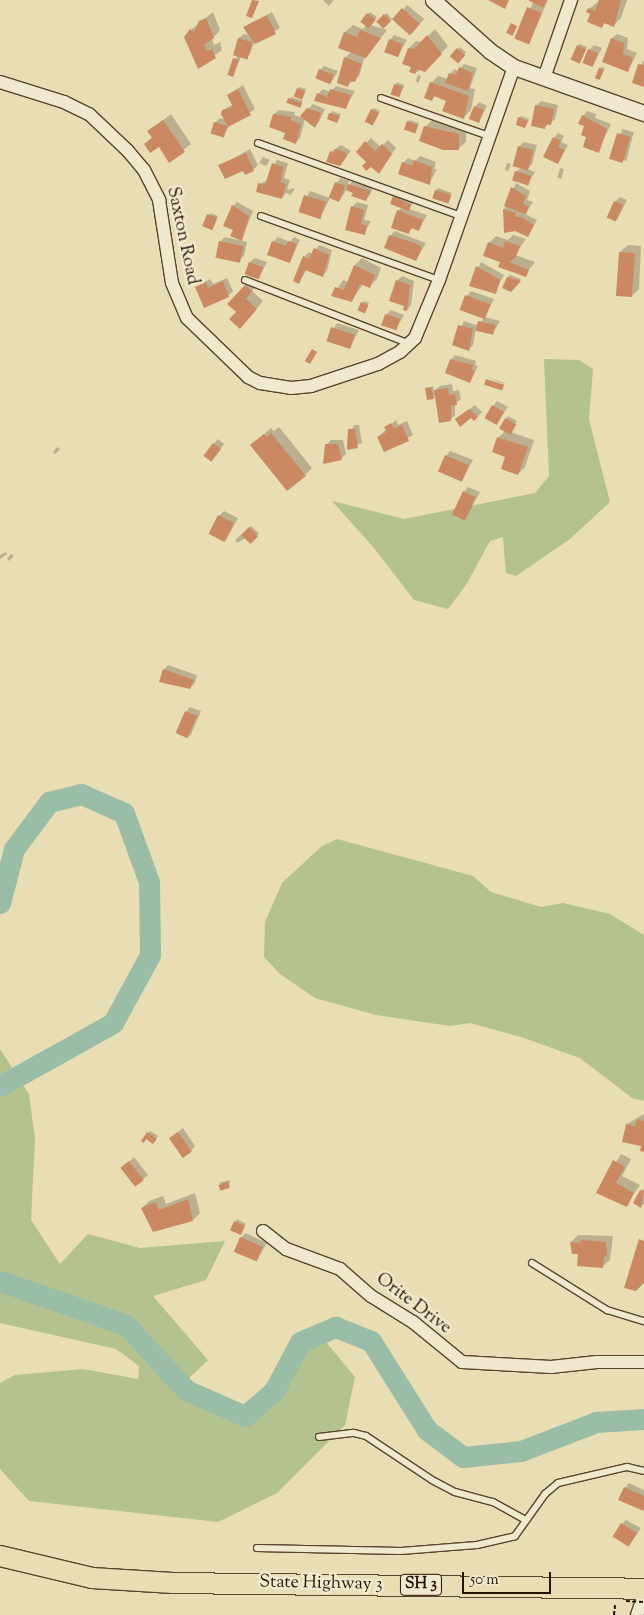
<!DOCTYPE html>
<style>
body{margin:0}
#map{position:relative;width:644px;height:1615px;overflow:hidden;background:#e9ddb3;font-family:"Sorts Mill Goudy",serif}
div>[style]{position:absolute}
.green>*{inset:0;background:#b3c28f}
.shadow>*{inset:0;background:#0003;transform-origin:0 0}
.river>*{height:21px;margin:-10.5px;padding:0 10.5px;transform-origin:10.5px;border-radius:10.5px;background:#99bda6}
.building>*{inset:0;background:#cb8961;transform-origin:0 0}
.path>*{height:2px;margin-top:-1px;transform-origin:0;background:repeating-linear-gradient(90deg,#291100 0 4px,transparent 0 6.5px)}
.roads{filter:drop-shadow(1px 0 #59442d) drop-shadow(-1px 0 #59442d) drop-shadow(0 1px #59442d) drop-shadow(0 -1px #59442d)}
.service>*{height:6px;margin:-3px;padding:0 3px;transform-origin:3px;border-radius:3px;background:#f1e9ce}
.minor>*{height:12px;margin:-6px;padding:0 6px;transform-origin:6px;border-radius:6px;background:#f1e9ce}
.tertiary>*{height:15px;margin:-7.5px;padding:0 7.5px;transform-origin:7.5px;border-radius:7.5px;background:#f1e9ce}
.trunk>*{height:20px;margin:-10px;padding:0 10px;transform-origin:10px;border-radius:10px;background:#e9ddb3}
.path-bridge>*{height:2px;margin-top:-1px;transform-origin:0;background:repeating-linear-gradient(90deg,#291100 0 4px,transparent 0 6.5px)}
span{translate:-50% -50%;white-space:nowrap;text-align:center;line-height:1.15;-webkit-text-stroke:5px #f1e9ce;paint-order:stroke}
.shield-label span{padding:1px 4px;background:#f1e9ce;border:1px solid;border-radius:4px;-webkit-text-stroke-width:0}
.shield-label{font-size:16px;color:#291100;font-weight:700}
.street-label{font-size:18px;color:#291100}
.scale{position:absolute;left:462px;top:1572px;width:89px;height:22px;box-sizing:border-box;border:2px solid #291100;border-top:0;padding-left:6px;font-size:15px;line-height:18px;white-space:nowrap;color:#291100;-webkit-text-stroke:4px #f1e9ce;paint-order:stroke}
</style>
<div id="map">
<div class="green">
<i style="clip-path:polygon(544px 359px,579px 360px,593px 369px,589px 419px,610px 502px,570px 539px,516px 576px,506px 573px,503px 537px,490px 541px,466px 585px,448px 609px,414px 600px,374px 548px,332px 501px,404px 519px,535px 493px,549px 476px)"></i>
<i style="clip-path:polygon(337px 839px,473px 876px,491px 892px,541px 907px,563px 903px,610px 914px,644px 935px,644px 1101px,632px 1098px,580px 1058px,521px 1037px,470px 1023px,450px 1026px,376px 1015px,315px 998px,280px 974px,264px 957px,265px 922px,282px 883px,322px 846px)"></i>
<i style="clip-path:polygon(0 1049px,29px 1094px,35px 1139px,31px 1220px,60px 1264px,88px 1234px,140px 1248px,225px 1241px,206px 1280px,153px 1296px,208px 1360px,184px 1383px,228px 1406px,255px 1402px,322px 1337px,355px 1377px,345px 1425px,277px 1493px,218px 1522px,29px 1501px,0 1469px,0 1383px,15px 1375px,83px 1369px,138px 1379px,139px 1366px,116px 1349px,0 1323px)"></i>
</div>
<div class="shadow">
<i style="clip-path:polygon(323px 0,334px 0,329px 6px)"></i>
<i style="clip-path:polygon(529px 0,548px 0,529px 43px,516px 38px,533px 3px)"></i>
<i style="clip-path:polygon(600px 0,627px 0,621px 18px,614px 25px,606px 22px,602px 26px,589px 9px)"></i>
<i style="left:407px;top:5px;width:22px;height:19px;rotate:39deg"></i>
<i style="clip-path:polygon(213px 12px,220px 30px,212px 39px,214px 45px,220px 42px,222px 50px,199px 67px,191px 30px)"></i>
<i style="clip-path:polygon(272px 12px,280px 28px,256px 43px,255px 40px,250px 54px,246px 58px,241px 57px,233px 76px,237px 55px,234px 54px,239px 38px,244px 34px,248px 35px,244px 28px)"></i>
<i style="clip-path:polygon(370px 12px,377px 17px,371px 25px,387px 30px,364px 59px,359px 76px,348px 85px,345px 58px,351px 52px,340px 48px,345px 32px,353px 25px,363px 29px,366px 25px,362px 22px)"></i>
<i style="left:387px;top:13px;width:8px;height:13px;rotate:50deg"></i>
<i style="clip-path:polygon(435px 29px,448px 46px,432px 63px,415px 73px,409px 48px,416px 41px,422px 42px)"></i>
<i style="clip-path:polygon(617px 34px,628px 38px,627px 49px,637px 53px,628px 71px,612px 38px)"></i>
<i style="clip-path:polygon(394px 35px,407px 40px,398px 55px,390px 40px)"></i>
<i style="clip-path:polygon(580px 44px,587px 47px,580px 62px,578px 46px)"></i>
<i style="clip-path:polygon(594px 45px,602px 48px,593px 65px,589px 50px)"></i>
<i style="left:460px;top:47px;width:8px;height:12px;rotate:40deg"></i>
<i style="clip-path:polygon(644px 60px,644px 87px,633px 82px)"></i>
<i style="clip-path:polygon(464px 64px,477px 68px,470px 88px,475px 89px,471px 110px,464px 117px,448px 100px,436px 95px,432px 99px,431px 83px,438px 76px,448px 79px,454px 69px,459px 71px)"></i>
<i style="clip-path:polygon(324px 66px,338px 71px,331px 83px,320px 70px)"></i>
<i style="clip-path:polygon(602px 67px,605px 68px,600px 79px,600px 68px)"></i>
<i style="left:418px;top:75px;width:3px;height:7px;rotate:18deg"></i>
<i style="left:397px;top:82px;width:8px;height:12px;rotate:23deg"></i>
<i style="clip-path:polygon(243px 85px,255px 109px,230px 125px,223px 136px,215px 123px,220px 118px,226px 120px,223px 110px,233px 104px,228px 95px)"></i>
<i style="clip-path:polygon(336px 86px,355px 91px,345px 108px,318px 94px,323px 89px,330px 92px)"></i>
<i style="clip-path:polygon(300px 87px,306px 89px,302px 98px,298px 88px)"></i>
<i style="clip-path:polygon(291px 97px,303px 101px,301px 104px,300px 106px,290px 99px)"></i>
<i style="clip-path:polygon(541px 101px,558px 105px,555px 119px,545px 127px,536px 106px)"></i>
<i style="clip-path:polygon(479px 102px,487px 106px,478px 122px,475px 107px)"></i>
<i style="clip-path:polygon(313px 104px,325px 109px,319px 122px,315px 127px,305px 119px,300px 138px,296px 142px,274px 114px,279px 110px,295px 112px,294px 115px,300px 117px)"></i>
<i style="clip-path:polygon(374px 108px,380px 111px,374px 123px,372px 110px)"></i>
<i style="clip-path:polygon(332px 111px,341px 114px,337px 121px,328px 118px)"></i>
<i style="clip-path:polygon(587px 111px,596px 114px,595px 118px,611px 124px,598px 151px,588px 137px,583px 116px)"></i>
<i style="clip-path:polygon(171px 114px,191px 144px,170px 161px,159px 145px,145px 144px,153px 136px,149px 131px)"></i>
<i style="clip-path:polygon(521px 116px,529px 119px,525px 127px,519px 118px)"></i>
<i style="clip-path:polygon(410px 120px,419px 123px,414px 132px,408px 122px)"></i>
<i style="clip-path:polygon(432px 120px,466px 127px,466px 142px,458px 149px,425px 127px)"></i>
<i style="left:622px;top:129px;width:12px;height:30px;rotate:14deg"></i>
<i style="clip-path:polygon(558px 133px,564px 136px,561px 142px,568px 145px,558px 162px,554px 138px)"></i>
<i style="clip-path:polygon(371px 138px,381px 147px,388px 140px,396px 148px,379px 172px,357px 152px)"></i>
<i style="clip-path:polygon(524px 142px,537px 145px,532px 164px,527px 169px,535px 172px,527px 185px,516px 172px,522px 167px,520px 146px)"></i>
<i style="clip-path:polygon(341px 145px,351px 151px,340px 165px,331px 152px)"></i>
<i style="clip-path:polygon(250px 149px,258px 165px,253px 170px,220px 166px)"></i>
<i style="clip-path:polygon(420px 156px,436px 162px,434px 169px,437px 169px,429px 184px,403px 163px,408px 158px,415px 161px)"></i>
<i style="clip-path:polygon(263px 157px,270px 160px,266px 166px,259px 163px)"></i>
<i style="clip-path:polygon(277px 160px,288px 163px,284px 178px,290px 180px,287px 190px,295px 188px,291px 195px,286px 193px,282px 198px,259px 184px,268px 180px)"></i>
<i style="clip-path:polygon(507px 163px,511px 164px,508px 171px,505px 170px)"></i>
<i style="left:560px;top:168px;width:4px;height:10px;rotate:14deg"></i>
<i style="clip-path:polygon(341px 178px,349px 181px,347px 187px,354px 180px,373px 187px,370px 195px,366px 200px,347px 189px,340px 200px,336px 183px)"></i>
<i style="clip-path:polygon(516px 183px,530px 191px,527px 200px,533px 202px,525px 214px,537px 220px,528px 236px,504px 210px)"></i>
<i style="clip-path:polygon(438px 188px,452px 193px,447px 202px,436px 190px)"></i>
<i style="clip-path:polygon(310px 191px,330px 198px,320px 218px,300px 211px)"></i>
<i style="clip-path:polygon(398px 192px,415px 200px,409px 209px,427px 215px,419px 229px,414px 227px,408px 232px,398px 211px,402px 207px,391px 203px)"></i>
<i style="clip-path:polygon(620px 197px,627px 200px,617px 220px,615px 202px)"></i>
<i style="clip-path:polygon(237px 202px,253px 211px,242px 239px,235px 229px,233px 206px)"></i>
<i style="clip-path:polygon(357px 202px,368px 205px,364px 220px,371px 221px,364px 233px,352px 207px)"></i>
<i style="clip-path:polygon(210px 213px,218px 216px,212px 228px,209px 215px)"></i>
<i style="clip-path:polygon(395px 231px,426px 243px,416px 260px,390px 236px)"></i>
<i style="clip-path:polygon(513px 235px,526px 239px,515px 255px,535px 262px,525px 275px,501px 261px,489px 243px,496px 236px,508px 240px)"></i>
<i style="clip-path:polygon(225px 237px,247px 242px,244px 256px,239px 260px,220px 242px)"></i>
<i style="clip-path:polygon(278px 237px,290px 242px,294px 237px,300px 240px,290px 261px,273px 242px)"></i>
<i style="clip-path:polygon(319px 245px,332px 250px,327px 271px,322px 276px,307px 269px,299px 283px,304px 257px,309px 252px,313px 254px)"></i>
<i style="clip-path:polygon(628px 245px,641px 246px,639px 289px,632px 296px,620px 252px)"></i>
<i style="clip-path:polygon(255px 258px,267px 262px,259px 278px,250px 262px)"></i>
<i style="clip-path:polygon(362px 258px,381px 268px,377px 279px,370px 286px,363px 284px,352px 300px,333px 296px,343px 280px,348px 282px,355px 265px)"></i>
<i style="clip-path:polygon(481px 262px,504px 275px,495px 292px,470px 285px)"></i>
<i style="clip-path:polygon(510px 275px,521px 279px,511px 290px,508px 277px)"></i>
<i style="clip-path:polygon(402px 276px,414px 281px,411px 305px,407px 310px,397px 281px)"></i>
<i style="clip-path:polygon(227px 278px,233px 291px,228px 296px,196px 287px,210px 279px,213px 284px)"></i>
<i style="clip-path:polygon(253px 279px,258px 284px,252px 291px,263px 301px,247px 320px,238px 312px,245px 286px)"></i>
<i style="clip-path:polygon(471px 291px,494px 299px,485px 317px,500px 321px,493px 333px,476px 329px,473px 345px,469px 350px,453px 345px,464px 321px,479px 326px,484px 317px,467px 296px)"></i>
<i style="clip-path:polygon(364px 301px,369px 303px,365px 312px,362px 303px)"></i>
<i style="clip-path:polygon(391px 310px,404px 315px,396px 329px,386px 315px)"></i>
<i style="clip-path:polygon(337px 323px,359px 330px,350px 348px,328px 340px)"></i>
<i style="clip-path:polygon(455px 355px,476px 361px,475px 365px,478px 366px,470px 381px,451px 360px)"></i>
<i style="clip-path:polygon(488px 378px,489px 378px,505px 383px,504px 384px)"></i>
<i style="clip-path:polygon(452px 384px,453px 391px,459px 390px,461px 399px,455px 404px,455px 415px,450px 420px,436px 395px,433px 398px,426px 389px,433px 386px,434px 391px,440px 386px)"></i>
<i style="clip-path:polygon(497px 401px,508px 407px,496px 424px,493px 406px)"></i>
<i style="clip-path:polygon(475px 405px,482px 412px,474px 420px,471px 416px,457px 419px)"></i>
<i style="clip-path:polygon(508px 416px,517px 421px,510px 432px,534px 440px,525px 467px,518px 474px,498px 438px,506px 430px,501px 427px)"></i>
<i style="clip-path:polygon(396px 420px,398px 425px,407px 421px,413px 435px,385px 451px,378px 437px)"></i>
<i style="clip-path:polygon(354px 425px,359px 425px,362px 443px,348px 448px,347px 439px)"></i>
<i style="clip-path:polygon(279px 427px,312px 468px,305px 475px,251px 445px,271px 428px,274px 431px)"></i>
<i style="clip-path:polygon(218px 439px,224px 444px,215px 456px,204px 455px)"></i>
<i style="clip-path:polygon(331px 440px,343px 440px,346px 454px,341px 459px,327px 444px)"></i>
<i style="clip-path:polygon(57px 447px,60px 449px,55px 454px,53px 452px)"></i>
<i style="clip-path:polygon(450px 451px,473px 460px,462px 480px,446px 456px)"></i>
<i style="clip-path:polygon(468px 487px,480px 492px,466px 518px,464px 492px)"></i>
<i style="clip-path:polygon(224px 511px,238px 518px,226px 540px,219px 516px)"></i>
<i style="clip-path:polygon(251px 526px,259px 533px,250px 542px,246px 538px,237px 543px,235px 540px)"></i>
<i style="clip-path:polygon(6px 552px,7px 554px,0 559px,0 555px)"></i>
<i style="clip-path:polygon(11px 554px,14px 556px,9px 561px,7px 559px)"></i>
<i style="clip-path:polygon(168px 665px,197px 675px,195px 683px,190px 688px,164px 670px)"></i>
<i style="clip-path:polygon(190px 707px,201px 711px,190px 737px,186px 712px)"></i>
<i style="clip-path:polygon(644px 1114px,644px 1151px,627px 1124px)"></i>
<i style="clip-path:polygon(183px 1128px,195px 1146px,191px 1151px,170px 1138px)"></i>
<i style="clip-path:polygon(150px 1131px,158px 1136px,155px 1140px,148px 1133px)"></i>
<i style="clip-path:polygon(621px 1154px,631px 1159px,622px 1176px,640px 1185px,626px 1205px,598px 1192px)"></i>
<i style="clip-path:polygon(134px 1157px,148px 1175px,136px 1185px,127px 1164px)"></i>
<i style="clip-path:polygon(230px 1180px,229px 1187px,219px 1184px,221px 1182px)"></i>
<i style="clip-path:polygon(644px 1188px,644px 1204px,641px 1206px,635px 1203px)"></i>
<i style="clip-path:polygon(195px 1193px,200px 1213px,193px 1220px,153px 1231px,142px 1208px,149px 1201px,163px 1196px,166px 1204px)"></i>
<i style="left:237px;top:1219px;width:10px;height:12px;rotate:29deg"></i>
<i style="clip-path:polygon(245px 1233px,267px 1243px,257px 1260px,241px 1238px)"></i>
<i style="clip-path:polygon(578px 1235px,613px 1236px,610px 1260px,602px 1267px,573px 1252px,571px 1242px)"></i>
<i style="clip-path:polygon(629px 1483px,644px 1490px,644px 1509px,625px 1488px)"></i>
<i style="clip-path:polygon(626px 1520px,641px 1528px,629px 1545px,622px 1524px)"></i>
</div>
<div class="river">
<i style="left:0;top:903px;width:56px;rotate:-75.5deg"></i>
<i style="left:14px;top:849px;width:59px;rotate:-53.3deg"></i>
<i style="left:49px;top:802px;width:33px;rotate:-14deg"></i>
<i style="left:81px;top:794px;width:47px;rotate:23.8deg"></i>
<i style="left:124px;top:813px;width:73px;rotate:70.1deg"></i>
<i style="left:149px;top:882px;width:73px;rotate:89.2deg"></i>
<i style="left:150px;top:955px;width:77px;rotate:118.6deg"></i>
<i style="left:113px;top:1023px;width:129px;rotate:150.9deg"></i>
<i style="left:0;top:1281px;width:133px;rotate:19.2deg"></i>
<i style="left:126px;top:1325px;width:88px;rotate:47.3deg"></i>
<i style="left:186px;top:1390px;width:64px;rotate:23.8deg"></i>
<i style="left:245px;top:1416px;width:38px;rotate:-41deg"></i>
<i style="left:274px;top:1391px;width:55px;rotate:-62deg"></i>
<i style="left:300px;top:1342px;width:39px;rotate:-23deg"></i>
<i style="left:336px;top:1327px;width:38px;rotate:22deg"></i>
<i style="left:371px;top:1341px;width:105px;rotate:57.8deg"></i>
<i style="left:427px;top:1430px;width:45px;rotate:36.9deg"></i>
<i style="left:463px;top:1457px;width:58px;rotate:-5.9deg"></i>
<i style="left:521px;top:1451px;width:80px;rotate:-21.1deg"></i>
<i style="left:596px;top:1422px;width:48px;rotate:-3.6deg"></i>
</div>
<div class="building">
<i style="clip-path:polygon(252px 0,259px 1px,252px 18px,246px 16px)"></i>
<i style="clip-path:polygon(488px 0,509px 0,505px 9px)"></i>
<i style="clip-path:polygon(528px 0,547px 0,543px 8px)"></i>
<i style="clip-path:polygon(599px 0,621px 0,614px 27px,604px 23px,602px 28px,587px 22px,590px 14px,586px 12px,588px 8px,595px 11px)"></i>
<i style="left:527px;top:7px;width:16px;height:34px;rotate:22deg"></i>
<i style="left:402px;top:8px;width:24px;height:15px;rotate:42deg"></i>
<i style="left:367px;top:13px;width:11px;height:11px;rotate:38deg"></i>
<i style="left:384px;top:14px;width:10px;height:11px;rotate:45deg"></i>
<i style="clip-path:polygon(267px 15px,276px 34px,255px 44px,243px 27px)"></i>
<i style="clip-path:polygon(206px 18px,214px 38px,204px 45px,207px 51px,212px 49px,216px 58px,198px 69px,184px 37px,190px 29px,194px 32px,199px 21px)"></i>
<i style="left:511px;top:23px;width:7px;height:11px;rotate:27deg"></i>
<i style="clip-path:polygon(360px 30px,381px 38px,366px 58px,338px 48px,344px 32px,357px 37px)"></i>
<i style="clip-path:polygon(427px 35px,442px 54px,425px 72px,417px 69px,415px 74px,409px 72px,411px 67px,402px 64px,408px 48px,414px 49px)"></i>
<i style="left:238px;top:38px;width:15px;height:18px;rotate:16deg"></i>
<i style="clip-path:polygon(611px 38px,624px 43px,623px 54px,633px 58px,628px 72px,602px 62px)"></i>
<i style="left:389px;top:39px;width:15px;height:14px;rotate:20deg"></i>
<i style="left:577px;top:45px;width:10px;height:16px;rotate:24deg"></i>
<i style="left:457px;top:48px;width:11px;height:11px;rotate:41deg"></i>
<i style="left:588px;top:49px;width:11px;height:15px;rotate:22deg"></i>
<i style="clip-path:polygon(344px 57px,362px 64px,355px 82px,350px 81px,348px 87px,337px 83px)"></i>
<i style="left:233px;top:58px;width:6px;height:18px;rotate:18deg"></i>
<i style="clip-path:polygon(638px 64px,644px 65px,644px 87px,632px 83px)"></i>
<i style="clip-path:polygon(459px 67px,473px 73px,468px 91px,445px 83px,449px 73px,456px 75px)"></i>
<i style="left:599px;top:68px;width:5px;height:11px;rotate:22deg"></i>
<i style="left:319px;top:69px;width:16px;height:10px;rotate:22deg"></i>
<i style="clip-path:polygon(430px 82px,469px 96px,464px 119px,442px 111px,446px 101px,434px 96px,432px 101px,424px 98px)"></i>
<i style="left:394px;top:84px;width:9px;height:11px;rotate:18deg"></i>
<i style="left:297px;top:88px;width:9px;height:9px;rotate:21deg"></i>
<i style="clip-path:polygon(238px 89px,251px 115px,228px 127px,221px 114px,222px 110px,233px 107px,227px 95px)"></i>
<i style="clip-path:polygon(330px 89px,351px 95px,346px 109px,314px 101px,317px 93px,327px 97px)"></i>
<i style="left:288px;top:98px;width:15px;height:5px;rotate:20deg"></i>
<i style="clip-path:polygon(535px 105px,554px 109px,551px 125px,546px 124px,545px 129px,531px 126px)"></i>
<i style="left:474px;top:106px;width:11px;height:14px;rotate:22deg"></i>
<i style="clip-path:polygon(307px 108px,321px 113px,315px 128px,300px 116px)"></i>
<i style="left:371px;top:109px;width:9px;height:14px;rotate:27deg"></i>
<i style="clip-path:polygon(329px 113px,340px 116px,337px 123px,327px 119px)"></i>
<i style="clip-path:polygon(273px 114px,292px 117px,290px 120px,301px 124px,296px 144px,283px 139px,285px 133px,269px 127px)"></i>
<i style="clip-path:polygon(582px 115px,607px 129px,599px 153px,583px 147px,586px 137px,581px 135px,584px 126px,578px 124px)"></i>
<i style="clip-path:polygon(518px 117px,528px 121px,525px 128px,516px 125px)"></i>
<i style="clip-path:polygon(163px 120px,185px 152px,169px 163px,159px 147px,150px 153px,144px 144px,152px 138px,147px 131px)"></i>
<i style="left:407px;top:121px;width:12px;height:9px;rotate:20deg"></i>
<i style="left:214px;top:122px;width:14px;height:12px;rotate:17deg"></i>
<i style="clip-path:polygon(424px 126px,459px 134px,459px 150px,443px 150px,419px 141px)"></i>
<i style="left:617px;top:133px;width:14px;height:27px;rotate:17deg"></i>
<i style="clip-path:polygon(553px 137px,561px 141px,558px 147px,565px 150px,558px 164px,543px 157px)"></i>
<i style="clip-path:polygon(365px 141px,375px 151px,382px 144px,392px 154px,379px 174px,371px 167px,366px 171px,362px 166px,366px 162px,356px 152px)"></i>
<i style="left:518px;top:146px;width:16px;height:21px;rotate:15deg"></i>
<i style="clip-path:polygon(335px 149px,345px 152px,347px 156px,340px 166px,326px 162px,330px 151px,334px 153px)"></i>
<i style="clip-path:polygon(246px 153px,254px 171px,245px 175px,243px 171px,225px 179px,218px 165px)"></i>
<i style="clip-path:polygon(414px 160px,432px 167px,430px 185px,398px 174px,402px 162px,412px 166px)"></i>
<i style="clip-path:polygon(272px 163px,284px 167px,280px 182px,286px 184px,282px 199px,256px 192px,258px 183px,265px 185px)"></i>
<i style="left:515px;top:171px;width:17px;height:10px;rotate:17deg"></i>
<i style="left:335px;top:182px;width:11px;height:17px;rotate:22deg"></i>
<i style="clip-path:polygon(348px 184px,370px 191px,366px 201px,351px 196px,353px 193px,346px 190px)"></i>
<i style="clip-path:polygon(511px 187px,526px 196px,523px 204px,529px 207px,526px 214px,504px 206px)"></i>
<i style="left:435px;top:190px;width:17px;height:9px;rotate:17deg"></i>
<i style="left:304px;top:195px;width:23px;height:18px;rotate:18deg"></i>
<i style="clip-path:polygon(393px 196px,411px 205px,409px 211px,390px 204px)"></i>
<i style="left:614px;top:201px;width:10px;height:18px;rotate:24deg"></i>
<i style="clip-path:polygon(232px 205px,249px 216px,242px 241px,230px 236px,233px 230px,223px 226px)"></i>
<i style="clip-path:polygon(351px 206px,364px 210px,361px 224px,367px 226px,365px 235px,345px 230px)"></i>
<i style="clip-path:polygon(503px 209px,516px 213px,515px 217px,521px 217px,534px 225px,528px 237px,515px 231px,504px 233px)"></i>
<i style="clip-path:polygon(397px 210px,423px 220px,419px 231px,411px 228px,409px 234px,391px 228px)"></i>
<i style="left:207px;top:214px;width:11px;height:13px;rotate:22deg"></i>
<i style="clip-path:polygon(389px 235px,418px 244px,422px 248px,416px 261px,384px 248px)"></i>
<i style="left:219px;top:241px;width:25px;height:17px;rotate:12deg"></i>
<i style="clip-path:polygon(272px 241px,286px 246px,288px 241px,297px 244px,290px 263px,267px 255px)"></i>
<i style="clip-path:polygon(505px 241px,520px 246px,516px 257px,509px 262px,529px 270px,526px 277px,498px 267px,500px 262px,483px 256px,488px 242px,503px 248px)"></i>
<i style="clip-path:polygon(314px 248px,329px 255px,323px 277px,305px 270px,299px 284px,293px 281px,303px 256px,309px 259px)"></i>
<i style="left:619px;top:252px;width:16px;height:44px;rotate:4deg"></i>
<i style="left:249px;top:262px;width:15px;height:13px;rotate:20deg"></i>
<i style="clip-path:polygon(354px 265px,375px 275px,370px 288px,360px 284px,352px 302px,331px 296px,335px 287px,344px 290px)"></i>
<i style="clip-path:polygon(476px 266px,500px 280px,496px 294px,469px 286px)"></i>
<i style="clip-path:polygon(507px 277px,521px 281px,511px 292px,502px 288px)"></i>
<i style="clip-path:polygon(396px 280px,410px 285px,407px 311px,403px 310px,404px 306px,389px 301px)"></i>
<i style="clip-path:polygon(223px 281px,229px 297px,204px 308px,195px 287px,206px 282px,208px 288px)"></i>
<i style="clip-path:polygon(245px 285px,252px 291px,246px 299px,257px 309px,240px 329px,229px 319px,236px 312px,227px 304px)"></i>
<i style="left:465px;top:295px;width:27px;height:16px;rotate:20deg"></i>
<i style="left:361px;top:302px;width:8px;height:9px;rotate:23deg"></i>
<i style="left:385px;top:314px;width:16px;height:12px;rotate:18deg"></i>
<i style="left:478px;top:321px;width:18px;height:10px;rotate:13deg"></i>
<i style="clip-path:polygon(458px 325px,473px 329px,469px 351px,452px 345px)"></i>
<i style="left:331px;top:327px;width:25px;height:15px;rotate:18deg"></i>
<i style="left:312px;top:349px;width:6px;height:14px;rotate:31deg"></i>
<i style="clip-path:polygon(450px 359px,473px 365px,471px 370px,475px 371px,470px 383px,445px 373px)"></i>
<i style="left:486px;top:379px;width:19px;height:6px;rotate:18deg"></i>
<i style="clip-path:polygon(431px 387px,434px 399px,427px 400px,425px 388px)"></i>
<i style="clip-path:polygon(448px 388px,449px 395px,455px 394px,457px 405px,451px 406px,451px 421px,439px 423px,434px 390px)"></i>
<i style="left:492px;top:405px;width:14px;height:15px;rotate:30deg"></i>
<i style="clip-path:polygon(469px 409px,478px 417px,474px 421px,471px 418px,460px 427px,455px 419px)"></i>
<i style="left:505px;top:418px;width:13px;height:12px;rotate:29deg"></i>
<i style="clip-path:polygon(391px 423px,394px 428px,402px 425px,409px 441px,384px 452px,377px 437px,387px 432px,384px 427px)"></i>
<i style="clip-path:polygon(348px 429px,355px 429px,358px 448px,347px 450px)"></i>
<i style="clip-path:polygon(271px 433px,306px 476px,287px 491px,250px 445px,264px 434px,267px 437px)"></i>
<i style="clip-path:polygon(497px 437px,528px 447px,518px 475px,501px 469px,505px 457px,492px 452px)"></i>
<i style="left:213px;top:443px;width:10px;height:16px;rotate:37deg"></i>
<i style="clip-path:polygon(325px 444px,338px 444px,342px 460px,323px 464px)"></i>
<i style="left:445px;top:455px;width:26px;height:18px;rotate:23deg"></i>
<i style="left:463px;top:491px;width:14px;height:26px;rotate:25deg"></i>
<i style="left:218px;top:515px;width:18px;height:21px;rotate:27deg"></i>
<i style="left:249px;top:527px;width:13px;height:11px;rotate:45deg"></i>
<i style="clip-path:polygon(163px 669px,194px 680px,190px 689px,159px 682px)"></i>
<i style="left:185px;top:711px;width:13px;height:24px;rotate:23deg"></i>
<i style="clip-path:polygon(637px 1119px,644px 1121px,644px 1152px,640px 1151px,641px 1146px,622px 1142px,626px 1124px,635px 1126px)"></i>
<i style="clip-path:polygon(147px 1132px,157px 1139px,153px 1144px,146px 1139px,144px 1143px,141px 1141px)"></i>
<i style="left:178px;top:1132px;width:24px;height:11px;rotate:55deg"></i>
<i style="clip-path:polygon(613px 1160px,625px 1167px,616px 1183px,634px 1193px,627px 1207px,596px 1193px)"></i>
<i style="left:129px;top:1161px;width:24px;height:11px;rotate:52deg"></i>
<i style="left:228px;top:1182px;width:6px;height:10px;rotate:72deg"></i>
<i style="clip-path:polygon(640px 1190px,644px 1191px,641px 1208px,633px 1203px)"></i>
<i style="clip-path:polygon(188px 1199px,193px 1221px,153px 1232px,141px 1208px,156px 1202px,159px 1210px)"></i>
<i style="left:234px;top:1221px;width:12px;height:10px;rotate:24deg"></i>
<i style="left:240px;top:1237px;width:25px;height:16px;rotate:23deg"></i>
<i style="clip-path:polygon(639px 1239px,644px 1241px,644px 1283px,636px 1291px,624px 1288px)"></i>
<i style="clip-path:polygon(581px 1240px,606px 1242px,607px 1256px,604px 1256px,603px 1268px,577px 1266px,578px 1254px,572px 1254px,570px 1242px,580px 1243px)"></i>
<i style="clip-path:polygon(624px 1487px,644px 1496px,644px 1511px,618px 1500px)"></i>
<i style="left:621px;top:1523px;width:19px;height:16px;rotate:32deg"></i>
</div>
<div class="path">
<i style="left:614px;top:1615px;width:10px;rotate:-84deg"></i>
</div>
<div class="roads">
<div class="service">
<i style="left:381px;top:98px;width:114px;rotate:19.4deg"></i>
<i style="left:258px;top:143px;width:216px;rotate:19.8deg"></i>
<i style="left:261px;top:216px;width:189px;rotate:19.8deg"></i>
<i style="left:245px;top:280px;width:177px;rotate:21.2deg"></i>
<i style="left:532px;top:1263px;width:89px;rotate:32.1deg"></i>
<i style="left:607px;top:1310px;width:39px;rotate:17deg"></i>
<i style="left:319px;top:1437px;width:35px;rotate:-7deg"></i>
<i style="left:354px;top:1433px;width:12px;rotate:14deg"></i>
<i style="left:366px;top:1436px;width:79px;rotate:33.7deg"></i>
<i style="left:432px;top:1480px;width:26px;rotate:28deg"></i>
<i style="left:455px;top:1492px;width:39px;rotate:15deg"></i>
<i style="left:493px;top:1502px;width:37px;rotate:29deg"></i>
<i style="left:257px;top:1548px;width:144px;rotate:1.2deg"></i>
<i style="left:401px;top:1551px;width:76px;rotate:-4.5deg"></i>
<i style="left:477px;top:1545px;width:39px;rotate:-13deg"></i>
<i style="left:515px;top:1536px;width:52px;rotate:-54.5deg"></i>
<i style="left:545px;top:1494px;width:17px;rotate:-40deg"></i>
<i style="left:558px;top:1483px;width:71px;rotate:-13.1deg"></i>
<i style="left:627px;top:1467px;width:17px;rotate:13deg"></i>
</div>
<div class="minor">
<i style="left:544px;top:78px;width:83px;rotate:-70.9deg"></i>
<i style="left:0;top:82px;width:67px;rotate:17.4deg"></i>
<i style="left:64px;top:102px;width:28px;rotate:26deg"></i>
<i style="left:89px;top:114px;width:54px;rotate:43.5deg"></i>
<i style="left:128px;top:151px;width:25px;rotate:50deg"></i>
<i style="left:144px;top:170px;width:34px;rotate:63deg"></i>
<i style="left:159px;top:200px;width:84px;rotate:81.1deg"></i>
<i style="left:172px;top:283px;width:38px;rotate:67deg"></i>
<i style="left:187px;top:318px;width:85px;rotate:44deg"></i>
<i style="left:248px;top:377px;width:13px;rotate:27deg"></i>
<i style="left:260px;top:383px;width:31px;rotate:9deg"></i>
<i style="left:291px;top:388px;width:20px;rotate:-6deg"></i>
<i style="left:311px;top:386px;width:71px;rotate:-18.2deg"></i>
<i style="left:378px;top:364px;width:26px;rotate:-29deg"></i>
<i style="left:401px;top:351px;width:19px;rotate:-43deg"></i>
<i style="left:415px;top:338px;width:63px;rotate:-67.5deg"></i>
<i style="left:439px;top:280px;width:226px;rotate:-70.6deg"></i>
<i style="left:263px;top:1231px;width:29px;rotate:38deg"></i>
<i style="left:286px;top:1249px;width:58px;rotate:20.3deg"></i>
<i style="left:340px;top:1269px;width:41px;rotate:41.1deg"></i>
<i style="left:371px;top:1296px;width:49px;rotate:31.8deg"></i>
<i style="left:413px;top:1322px;width:63px;rotate:39.2deg"></i>
<i style="left:462px;top:1362px;width:89px;rotate:3.2deg"></i>
<i style="left:551px;top:1367px;width:46px;rotate:-6.2deg"></i>
<i style="left:597px;top:1362px;width:47px"></i>
<i style="left:637px;top:1615px;width:21px;rotate:-71deg"></i>
</div>
<div class="tertiary">
<i style="left:433px;top:0;width:76px;rotate:41.8deg"></i>
<i style="left:490px;top:51px;width:29px;rotate:34deg"></i>
<i style="left:514px;top:67px;width:138px;rotate:19.5deg"></i>
</div>
<div class="trunk">
<i style="left:0;top:1556px;width:95px;rotate:13.4deg"></i>
<i style="left:92px;top:1578px;width:81px;rotate:3.5deg"></i>
<i style="left:173px;top:1583px;width:471px;rotate:0.7deg"></i>
</div>
</div>
<div class="path-bridge">
<i style="left:626px;top:1601px;width:18px;rotate:3deg"></i>
</div>
<div class="shield-label">
<span style="left:421px;top:1585px">SH 3</span>
</div>
<div class="street-label">
<span style="left:182px;top:236px;rotate:78deg">Saxton Road</span>
<span style="left:413px;top:1304px;rotate:37deg">Orite Drive</span>
<span style="left:321px;top:1584px;rotate:1deg">State Highway 3</span>
</div>
<div class="scale">50 m</div>
</div>
